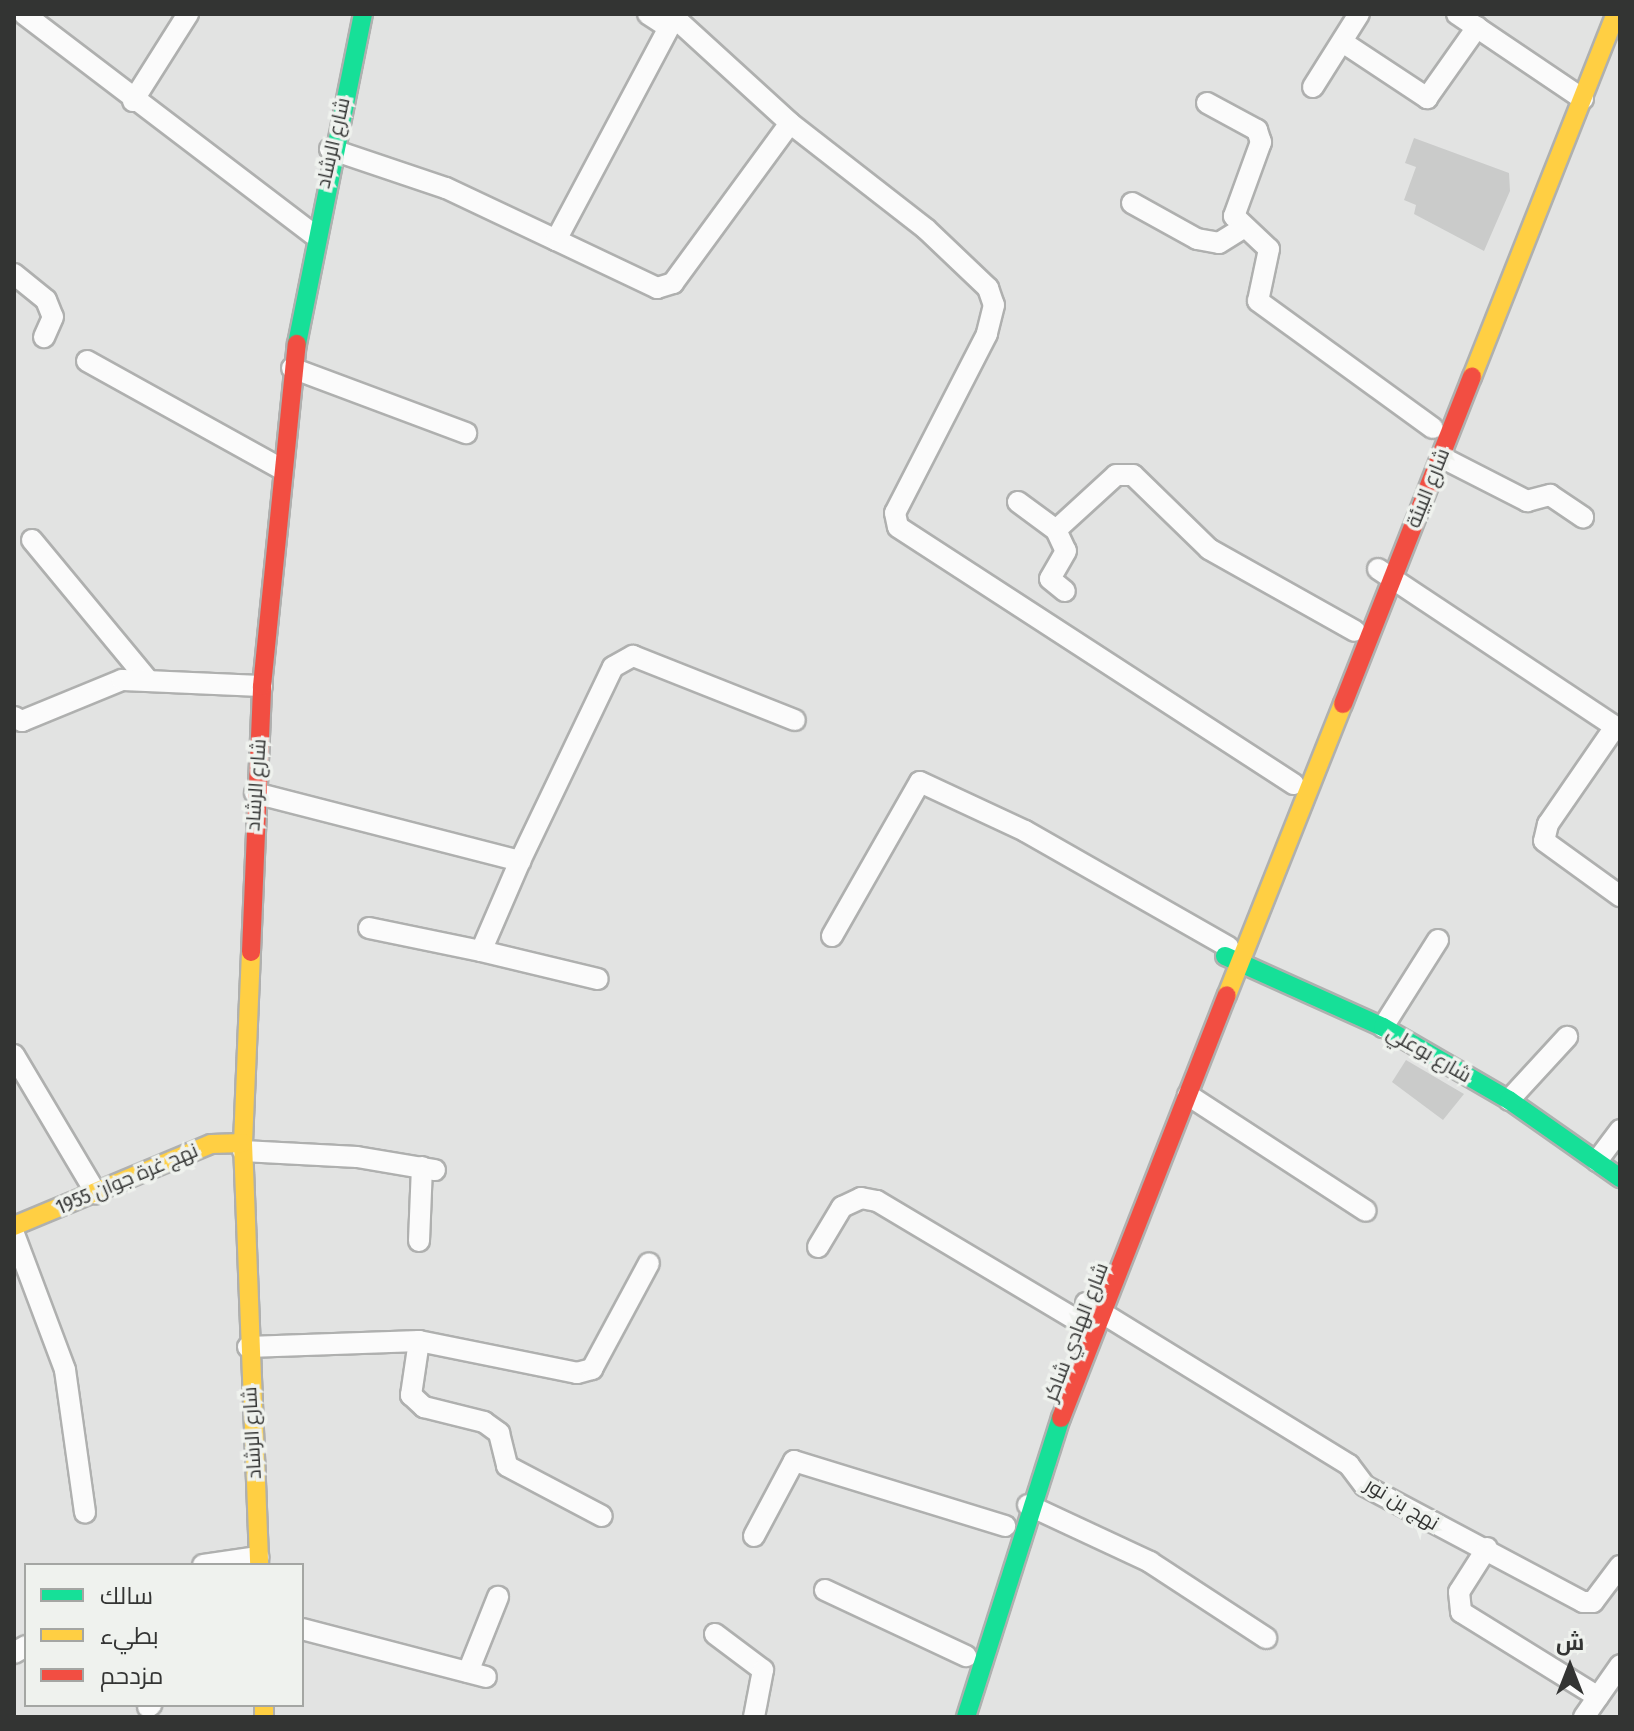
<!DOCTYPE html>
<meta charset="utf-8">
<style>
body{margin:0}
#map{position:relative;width:1634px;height:1731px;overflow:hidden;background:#e2e3e2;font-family:"Fira Sans Condensed",Cairo,sans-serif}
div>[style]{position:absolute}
.building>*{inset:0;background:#cacbca}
.roads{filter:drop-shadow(2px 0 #afb0af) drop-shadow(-2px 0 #afb0af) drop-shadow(0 2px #afb0af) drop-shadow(0 -2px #afb0af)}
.street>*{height:20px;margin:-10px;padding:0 10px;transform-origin:10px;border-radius:10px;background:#fbfbfb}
.fast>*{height:18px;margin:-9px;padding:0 9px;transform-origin:9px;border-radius:9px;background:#16e098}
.slow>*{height:18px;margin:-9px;padding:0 9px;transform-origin:9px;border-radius:9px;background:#ffcf43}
.jam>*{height:18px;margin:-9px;padding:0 9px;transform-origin:9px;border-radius:9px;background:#f24e42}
span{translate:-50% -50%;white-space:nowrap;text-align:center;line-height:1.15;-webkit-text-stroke:7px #eff2ee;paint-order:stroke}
.street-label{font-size:20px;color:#333433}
.frame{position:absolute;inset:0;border:16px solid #333433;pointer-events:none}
.legend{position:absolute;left:24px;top:1563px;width:280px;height:144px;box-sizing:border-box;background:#eff2ee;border:2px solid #a4a6a3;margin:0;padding:10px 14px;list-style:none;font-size:24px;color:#333433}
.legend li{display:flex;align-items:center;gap:16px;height:40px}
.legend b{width:40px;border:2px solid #a4a6a3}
.north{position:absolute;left:1530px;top:1627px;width:80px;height:80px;-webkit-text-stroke:6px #eff2ee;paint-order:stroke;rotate:0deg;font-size:22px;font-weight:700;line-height:32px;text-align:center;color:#333433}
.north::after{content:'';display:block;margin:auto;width:28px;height:36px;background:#333433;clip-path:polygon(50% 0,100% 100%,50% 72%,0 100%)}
</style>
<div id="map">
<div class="building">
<i style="clip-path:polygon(1414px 138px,1509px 173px,1510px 191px,1484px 251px,1414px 214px,1416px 205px,1404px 200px,1416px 167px,1405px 163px)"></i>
<i style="clip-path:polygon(1406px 1060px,1464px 1094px,1443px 1120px,1392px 1082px)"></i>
</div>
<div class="roads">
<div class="street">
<i style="left:24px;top:14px;width:363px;rotate:37.3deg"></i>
<i style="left:648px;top:14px;width:24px;rotate:33deg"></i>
<i style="left:1457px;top:14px;width:152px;rotate:34deg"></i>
<i style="left:1344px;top:43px;width:100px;rotate:33.5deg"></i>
<i style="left:1427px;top:98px;width:87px;rotate:-54.8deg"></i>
<i style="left:1313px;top:87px;width:86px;rotate:-57.8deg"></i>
<i style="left:133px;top:101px;width:103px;rotate:-57.7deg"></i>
<i style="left:1207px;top:103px;width:57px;rotate:28.4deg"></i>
<i style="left:1257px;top:130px;width:13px;rotate:72deg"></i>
<i style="left:1261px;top:142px;width:79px;rotate:110deg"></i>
<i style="left:1234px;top:216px;width:48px;rotate:43.3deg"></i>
<i style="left:1269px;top:249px;width:53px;rotate:101.9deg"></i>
<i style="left:1258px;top:301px;width:216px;rotate:36deg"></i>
<i style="left:790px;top:123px;width:172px;rotate:37.9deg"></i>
<i style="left:926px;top:229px;width:86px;rotate:43.6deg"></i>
<i style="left:988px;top:288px;width:18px;rotate:71deg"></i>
<i style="left:994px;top:305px;width:30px;rotate:104deg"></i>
<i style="left:987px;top:334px;width:201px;rotate:117.2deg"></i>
<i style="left:895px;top:513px;width:14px;rotate:78deg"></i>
<i style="left:898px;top:527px;width:472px;rotate:33deg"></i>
<i style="left:330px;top:149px;width:122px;rotate:18.6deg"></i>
<i style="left:446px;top:188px;width:122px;rotate:25.3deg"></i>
<i style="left:556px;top:240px;width:256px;rotate:-62deg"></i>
<i style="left:1132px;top:203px;width:74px;rotate:29deg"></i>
<i style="left:1197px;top:239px;width:22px;rotate:10deg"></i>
<i style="left:1219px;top:243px;width:26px;rotate:-32deg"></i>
<i style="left:556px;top:240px;width:112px;rotate:25.4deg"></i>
<i style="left:657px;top:288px;width:17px;rotate:-17deg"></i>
<i style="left:673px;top:283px;width:198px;rotate:-53.8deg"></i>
<i style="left:790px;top:123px;width:157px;rotate:-137.6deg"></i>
<i style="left:14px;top:274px;width:41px;rotate:39.1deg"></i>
<i style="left:46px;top:300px;width:18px;rotate:68deg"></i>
<i style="left:53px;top:317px;width:22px;rotate:114deg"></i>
<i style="left:87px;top:361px;width:221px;rotate:29deg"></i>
<i style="left:292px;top:368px;width:186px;rotate:20.5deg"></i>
<i style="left:1441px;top:457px;width:97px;rotate:27.1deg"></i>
<i style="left:1527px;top:501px;width:24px;rotate:-15deg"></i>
<i style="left:1550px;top:495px;width:40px;rotate:34deg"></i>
<i style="left:1018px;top:502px;width:47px;rotate:36.4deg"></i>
<i style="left:1056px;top:530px;width:81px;rotate:-42.5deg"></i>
<i style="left:1116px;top:475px;width:17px"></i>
<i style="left:1133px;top:475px;width:106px;rotate:44.2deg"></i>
<i style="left:1209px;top:549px;width:167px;rotate:29.3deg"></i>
<i style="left:1056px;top:530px;width:23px;rotate:65deg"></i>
<i style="left:1066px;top:551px;width:32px;rotate:120deg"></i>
<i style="left:1050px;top:579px;width:19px;rotate:39deg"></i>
<i style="left:32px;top:540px;width:180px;rotate:50.4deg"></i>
<i style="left:1378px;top:569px;width:291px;rotate:33.6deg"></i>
<i style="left:14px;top:717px;width:9px;rotate:27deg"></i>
<i style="left:22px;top:721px;width:108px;rotate:-22.3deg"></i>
<i style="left:122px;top:680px;width:140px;rotate:2.5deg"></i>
<i style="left:1615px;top:727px;width:118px;rotate:124.6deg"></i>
<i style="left:1548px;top:824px;width:17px;rotate:103deg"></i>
<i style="left:1544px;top:841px;width:94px;rotate:35.9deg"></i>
<i style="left:255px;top:793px;width:274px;rotate:14.4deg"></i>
<i style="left:520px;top:861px;width:215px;rotate:-64.4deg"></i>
<i style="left:613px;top:667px;width:23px;rotate:-29deg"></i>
<i style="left:633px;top:656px;width:174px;rotate:21.6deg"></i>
<i style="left:520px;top:861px;width:98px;rotate:113.4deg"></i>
<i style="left:481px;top:951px;width:120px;rotate:13.5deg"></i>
<i style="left:369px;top:928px;width:114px;rotate:11.6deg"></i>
<i style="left:832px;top:936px;width:177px;rotate:-60.3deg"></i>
<i style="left:920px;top:782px;width:116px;rotate:25deg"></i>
<i style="left:1025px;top:831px;width:234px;rotate:29.7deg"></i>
<i style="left:1383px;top:1027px;width:103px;rotate:-57.7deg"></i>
<i style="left:14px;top:1055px;width:161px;rotate:59.3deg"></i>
<i style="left:1188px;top:1095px;width:212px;rotate:33.1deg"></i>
<i style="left:1509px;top:1100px;width:86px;rotate:-47.4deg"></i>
<i style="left:243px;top:1151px;width:114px;rotate:3deg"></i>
<i style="left:357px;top:1157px;width:79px;rotate:9.5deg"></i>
<i style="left:1597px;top:1161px;width:39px;rotate:-53deg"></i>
<i style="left:14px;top:1234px;width:145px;rotate:69.4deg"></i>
<i style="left:65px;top:1370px;width:144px;rotate:82deg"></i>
<i style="left:419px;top:1241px;width:74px;rotate:-87.7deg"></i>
<i style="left:818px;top:1247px;width:47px;rotate:-59deg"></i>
<i style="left:842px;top:1207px;width:21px;rotate:-25deg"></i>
<i style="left:861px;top:1198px;width:16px;rotate:11deg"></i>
<i style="left:877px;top:1201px;width:234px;rotate:30.8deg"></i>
<i style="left:1086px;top:1303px;width:309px;rotate:31.6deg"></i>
<i style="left:1349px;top:1465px;width:26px;rotate:53deg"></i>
<i style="left:1365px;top:1486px;width:247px;rotate:28deg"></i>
<i style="left:1583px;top:1602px;width:10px"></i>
<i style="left:1593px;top:1602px;width:45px;rotate:-53.1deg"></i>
<i style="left:419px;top:1341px;width:55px;rotate:98.4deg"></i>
<i style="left:411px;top:1395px;width:18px;rotate:43deg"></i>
<i style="left:424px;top:1407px;width:62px;rotate:14deg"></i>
<i style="left:484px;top:1422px;width:19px;rotate:36deg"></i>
<i style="left:499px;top:1433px;width:34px;rotate:76deg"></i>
<i style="left:507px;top:1466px;width:107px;rotate:27.8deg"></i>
<i style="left:248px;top:1347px;width:171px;rotate:-2deg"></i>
<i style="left:419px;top:1341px;width:161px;rotate:11.4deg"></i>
<i style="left:577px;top:1373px;width:16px;rotate:-15deg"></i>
<i style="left:592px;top:1369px;width:120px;rotate:-61.7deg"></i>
<i style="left:1028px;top:1505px;width:135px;rotate:25deg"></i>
<i style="left:1150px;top:1562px;width:139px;rotate:33.2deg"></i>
<i style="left:754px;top:1536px;width:85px;rotate:-61.9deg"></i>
<i style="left:794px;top:1461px;width:221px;rotate:17.1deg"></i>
<i style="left:1487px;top:1548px;width:52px;rotate:122.5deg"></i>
<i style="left:1459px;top:1592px;width:20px;rotate:84deg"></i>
<i style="left:1461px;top:1612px;width:161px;rotate:31.8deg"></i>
<i style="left:1598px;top:1697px;width:39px;rotate:-55deg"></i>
<i style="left:203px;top:1565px;width:56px;rotate:-8.3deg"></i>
<i style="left:825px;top:1590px;width:156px;rotate:25.1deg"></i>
<i style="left:302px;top:1629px;width:190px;rotate:14.6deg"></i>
<i style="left:715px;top:1634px;width:60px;rotate:36.9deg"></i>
<i style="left:763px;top:1670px;width:48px;rotate:100.8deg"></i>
<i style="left:14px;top:1653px;width:14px;rotate:-30deg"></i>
<i style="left:468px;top:1672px;width:81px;rotate:-68.2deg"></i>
<i style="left:148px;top:1707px;width:4px;rotate:-34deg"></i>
<i style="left:1584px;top:1717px;width:24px;rotate:-55deg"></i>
</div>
<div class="fast">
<i style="left:297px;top:344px;width:337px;rotate:-78.7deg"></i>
<i style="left:1225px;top:956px;width:173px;rotate:24.2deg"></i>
<i style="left:1383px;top:1027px;width:146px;rotate:30.1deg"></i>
<i style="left:1509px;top:1100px;width:136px;rotate:35.1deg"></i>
<i style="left:966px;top:1717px;width:314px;rotate:-72.4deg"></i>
</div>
<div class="slow">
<i style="left:1472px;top:377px;width:391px;rotate:-68.4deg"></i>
<i style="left:251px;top:952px;width:191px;rotate:92.4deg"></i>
<i style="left:243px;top:1143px;width:422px;rotate:87.8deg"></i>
<i style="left:1227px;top:995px;width:313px;rotate:-68.3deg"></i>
<i style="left:14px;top:1226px;width:213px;rotate:-22.6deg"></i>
<i style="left:211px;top:1144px;width:32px;rotate:-2deg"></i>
<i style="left:264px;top:1705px;width:12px;rotate:90deg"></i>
</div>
<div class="jam">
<i style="left:1343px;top:704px;width:352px;rotate:-68.5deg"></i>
<i style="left:251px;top:952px;width:266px;rotate:-87.6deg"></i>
<i style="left:262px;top:686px;width:344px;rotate:-84.2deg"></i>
<i style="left:1061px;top:1418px;width:454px;rotate:-68.6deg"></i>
</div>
</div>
<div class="street-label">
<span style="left:333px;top:143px;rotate:-77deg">شارع الرشاد</span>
<span style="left:1428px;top:488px;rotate:-68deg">شارع البيئة</span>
<span style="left:256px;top:785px;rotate:-86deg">شارع الرشاد</span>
<span style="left:1429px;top:1054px;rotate:30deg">شارع بوعلي</span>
<span style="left:127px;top:1179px;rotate:-23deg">نهج غرة جوان 1955</span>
<span style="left:1076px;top:1332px;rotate:-69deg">شارع الهادي شاكر</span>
<span style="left:252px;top:1433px;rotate:-93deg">شارع الرشاد</span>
<span style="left:1402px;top:1504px;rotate:31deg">نهج بن نور</span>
</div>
<div class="frame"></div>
<ul class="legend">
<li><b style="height:10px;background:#16e098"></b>سالك</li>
<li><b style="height:10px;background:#ffcf43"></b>بطيء</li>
<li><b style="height:10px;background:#f24e42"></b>مزدحم</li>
</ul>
<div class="north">ش</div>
</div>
